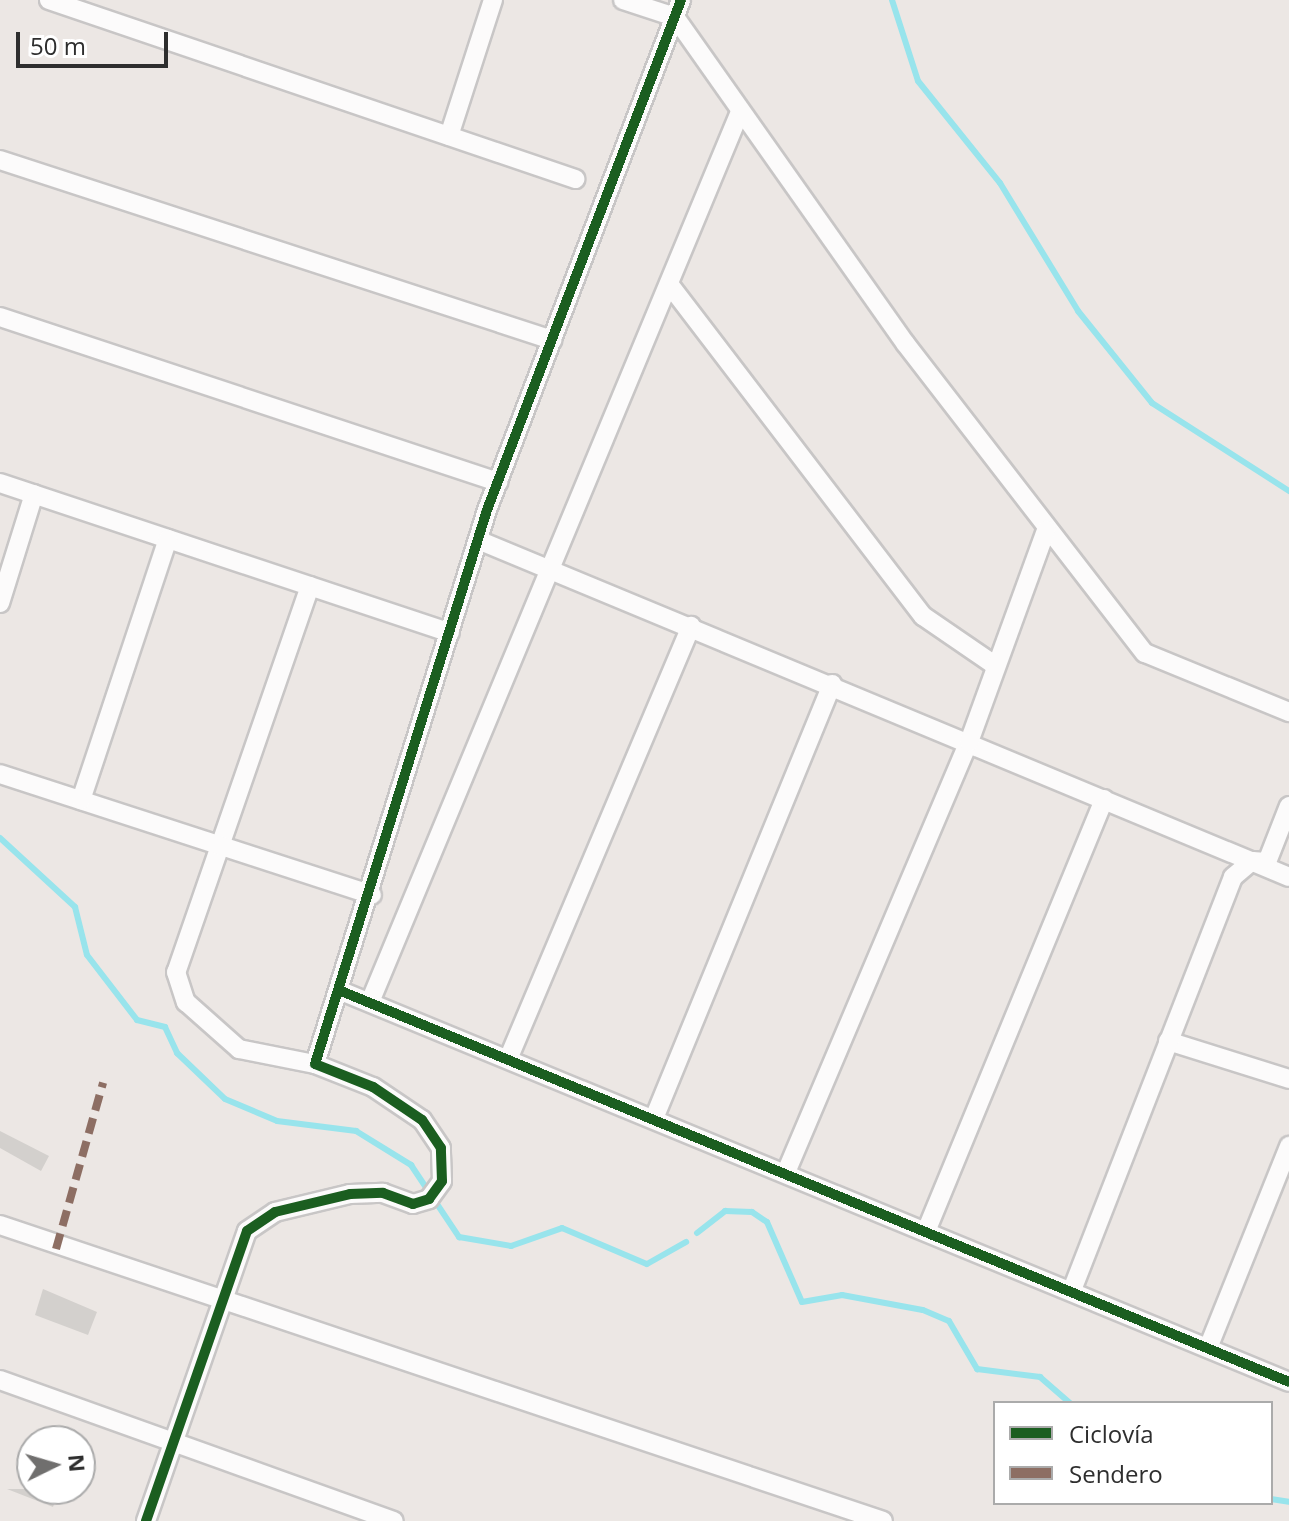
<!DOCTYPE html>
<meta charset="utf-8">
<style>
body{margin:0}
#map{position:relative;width:1289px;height:1521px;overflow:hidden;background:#ece7e4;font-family:"Open Sans",sans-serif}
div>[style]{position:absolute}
.stream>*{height:6px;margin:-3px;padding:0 3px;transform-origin:3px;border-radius:3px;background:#98e4ec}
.building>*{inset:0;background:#d3d0cd}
.roads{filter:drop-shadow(2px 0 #c8c6c6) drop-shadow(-2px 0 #c8c6c6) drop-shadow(0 2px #c8c6c6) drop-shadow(0 -2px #c8c6c6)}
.minor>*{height:18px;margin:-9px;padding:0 9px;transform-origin:9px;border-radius:9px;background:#fcfbfb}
.quiet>*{height:8px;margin-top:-4px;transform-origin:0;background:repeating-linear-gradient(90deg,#8d6e63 0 16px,transparent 0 24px)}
.cycleway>*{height:10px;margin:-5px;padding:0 5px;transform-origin:5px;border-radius:5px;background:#1b5e20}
span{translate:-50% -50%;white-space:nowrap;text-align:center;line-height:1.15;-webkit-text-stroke:7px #fff;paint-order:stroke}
.legend{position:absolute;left:993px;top:1401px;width:280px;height:104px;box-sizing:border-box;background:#fff;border:2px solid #ababab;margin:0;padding:10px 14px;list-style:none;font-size:24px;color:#2e2e2e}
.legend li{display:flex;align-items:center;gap:16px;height:40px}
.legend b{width:40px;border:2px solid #ababab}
.north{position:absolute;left:16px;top:1425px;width:80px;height:80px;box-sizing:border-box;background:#fff;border:2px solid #ababab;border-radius:50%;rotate:85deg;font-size:22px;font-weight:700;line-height:32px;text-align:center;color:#2e2e2e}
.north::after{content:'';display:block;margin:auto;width:28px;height:36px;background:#706f6e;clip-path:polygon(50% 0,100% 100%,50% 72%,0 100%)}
.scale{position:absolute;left:16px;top:32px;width:152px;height:36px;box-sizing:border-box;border:4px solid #2e2e2e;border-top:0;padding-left:10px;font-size:24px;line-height:28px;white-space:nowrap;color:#2e2e2e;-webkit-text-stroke:6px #fff;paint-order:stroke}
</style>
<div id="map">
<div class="stream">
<i style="left:892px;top:0;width:85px;rotate:72.2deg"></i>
<i style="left:918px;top:81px;width:131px;rotate:51.2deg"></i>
<i style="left:1000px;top:183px;width:150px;rotate:58.6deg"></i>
<i style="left:1078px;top:311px;width:118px;rotate:51.2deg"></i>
<i style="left:1152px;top:403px;width:163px;rotate:32.7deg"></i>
<i style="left:0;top:838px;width:102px;rotate:42.6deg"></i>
<i style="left:75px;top:907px;width:49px;rotate:76deg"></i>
<i style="left:87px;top:955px;width:82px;rotate:52.4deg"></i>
<i style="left:137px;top:1020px;width:29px;rotate:14deg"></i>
<i style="left:165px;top:1027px;width:29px;rotate:65deg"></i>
<i style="left:177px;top:1053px;width:66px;rotate:43.8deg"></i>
<i style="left:225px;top:1099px;width:56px;rotate:22.9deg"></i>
<i style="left:277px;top:1121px;width:80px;rotate:7.2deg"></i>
<i style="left:356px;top:1131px;width:65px;rotate:31.7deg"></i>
<i style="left:411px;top:1165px;width:87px;rotate:56.3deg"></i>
<i style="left:459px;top:1237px;width:53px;rotate:9.8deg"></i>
<i style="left:511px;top:1246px;width:54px;rotate:-19.4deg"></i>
<i style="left:562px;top:1228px;width:92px;rotate:23deg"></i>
<i style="left:647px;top:1264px;width:45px;rotate:-29.4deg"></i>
<i style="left:697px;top:1233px;width:36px;rotate:-38deg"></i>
<i style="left:725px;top:1211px;width:27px;rotate:2deg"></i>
<i style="left:752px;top:1212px;width:18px;rotate:34deg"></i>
<i style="left:767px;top:1222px;width:87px;rotate:66.4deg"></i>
<i style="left:802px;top:1302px;width:41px;rotate:-9.9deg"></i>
<i style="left:842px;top:1295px;width:82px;rotate:10.5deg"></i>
<i style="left:923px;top:1310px;width:28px;rotate:23deg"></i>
<i style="left:949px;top:1321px;width:56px;rotate:59.7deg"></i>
<i style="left:977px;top:1369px;width:64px;rotate:7.2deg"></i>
<i style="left:1040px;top:1377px;width:40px;rotate:41deg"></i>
<i style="left:1271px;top:1499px;width:18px;rotate:9deg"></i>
</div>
<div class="building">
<i style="clip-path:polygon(0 1131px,49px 1156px,41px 1171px,0 1148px)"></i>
<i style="clip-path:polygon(43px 1289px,97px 1312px,88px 1335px,35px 1315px)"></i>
<i style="clip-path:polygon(7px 1489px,59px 1489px,53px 1507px)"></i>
</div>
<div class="roads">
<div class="minor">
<i style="left:49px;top:0;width:556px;rotate:18.79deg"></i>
<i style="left:623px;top:0;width:55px;rotate:18.1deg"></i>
<i style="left:675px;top:17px;width:399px;rotate:54.8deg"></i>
<i style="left:905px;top:343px;width:392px;rotate:52.3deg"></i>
<i style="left:1145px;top:653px;width:156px;rotate:22.3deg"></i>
<i style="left:449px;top:136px;width:143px;rotate:-72.1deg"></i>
<i style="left:0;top:160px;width:581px;rotate:18.06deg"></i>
<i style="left:669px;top:284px;width:418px;rotate:52.6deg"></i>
<i style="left:923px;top:616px;width:88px;rotate:34.4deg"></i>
<i style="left:0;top:317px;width:525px;rotate:18.33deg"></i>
<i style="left:0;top:483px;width:474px;rotate:18.4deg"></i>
<i style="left:478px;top:540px;width:878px;rotate:22.56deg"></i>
<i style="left:310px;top:586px;width:409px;rotate:109.1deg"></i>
<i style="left:176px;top:972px;width:32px;rotate:72deg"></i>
<i style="left:186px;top:1002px;width:71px;rotate:41.6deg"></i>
<i style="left:239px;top:1049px;width:77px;rotate:11.2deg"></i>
<i style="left:0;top:603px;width:114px;rotate:-72.7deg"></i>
<i style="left:0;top:774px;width:391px;rotate:18deg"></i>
<i style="left:81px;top:800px;width:275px;rotate:-71.6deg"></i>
<i style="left:341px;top:991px;width:1025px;rotate:22.41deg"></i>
<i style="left:370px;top:1002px;width:964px;rotate:-67.43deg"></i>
<i style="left:1168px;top:1041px;width:127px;rotate:17.4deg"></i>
<i style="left:509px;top:1057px;width:468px;rotate:-67.1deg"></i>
<i style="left:655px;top:1116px;width:467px;rotate:-67.7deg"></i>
<i style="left:787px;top:1170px;width:465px;rotate:-67deg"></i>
<i style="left:969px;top:742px;width:226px;rotate:-70deg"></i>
<i style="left:0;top:1225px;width:931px;rotate:18.53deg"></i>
<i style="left:927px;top:1229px;width:465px;rotate:-67.6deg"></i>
<i style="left:1072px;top:1290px;width:443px;rotate:-68.7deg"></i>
<i style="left:1233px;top:877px;width:25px;rotate:-40deg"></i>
<i style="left:1252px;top:861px;width:15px;rotate:4deg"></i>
<i style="left:1267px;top:862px;width:60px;rotate:-68.6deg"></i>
<i style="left:1208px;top:1348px;width:218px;rotate:-68.1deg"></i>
<i style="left:0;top:1380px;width:418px;rotate:19.7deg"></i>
<i style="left:146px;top:1521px;width:307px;rotate:-70.8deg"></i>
<i style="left:247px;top:1231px;width:34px;rotate:-34deg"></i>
<i style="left:275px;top:1212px;width:77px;rotate:-13.5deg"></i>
<i style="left:350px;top:1194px;width:33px;rotate:-2deg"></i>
<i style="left:383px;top:1193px;width:32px;rotate:20deg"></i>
<i style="left:413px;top:1204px;width:17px;rotate:-17deg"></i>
<i style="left:429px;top:1199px;width:22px;rotate:-54deg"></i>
<i style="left:442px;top:1181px;width:33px;rotate:-92deg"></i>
<i style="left:441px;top:1148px;width:34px;rotate:-124deg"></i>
<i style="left:422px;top:1120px;width:59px;rotate:-146deg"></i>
<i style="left:373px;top:1087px;width:62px;rotate:-158.4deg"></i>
<i style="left:315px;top:1064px;width:580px;rotate:-72.75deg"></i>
<i style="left:487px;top:510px;width:546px;rotate:-69.17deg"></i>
</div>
</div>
<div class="quiet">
<i style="left:56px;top:1249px;width:173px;rotate:-74.2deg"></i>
</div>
<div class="cycleway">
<i style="left:341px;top:991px;width:1025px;rotate:22.41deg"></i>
<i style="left:146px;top:1521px;width:307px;rotate:-70.8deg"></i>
<i style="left:247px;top:1231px;width:34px;rotate:-34deg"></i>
<i style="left:275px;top:1212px;width:77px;rotate:-13.5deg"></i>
<i style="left:350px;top:1194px;width:33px;rotate:-2deg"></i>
<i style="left:383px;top:1193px;width:32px;rotate:20deg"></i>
<i style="left:413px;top:1204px;width:17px;rotate:-17deg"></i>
<i style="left:429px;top:1199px;width:22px;rotate:-54deg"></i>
<i style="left:442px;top:1181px;width:33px;rotate:-92deg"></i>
<i style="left:441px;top:1148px;width:34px;rotate:-124deg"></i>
<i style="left:422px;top:1120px;width:59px;rotate:-146deg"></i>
<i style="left:373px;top:1087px;width:62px;rotate:-158.4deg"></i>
<i style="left:315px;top:1064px;width:580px;rotate:-72.75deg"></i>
<i style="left:487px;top:510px;width:546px;rotate:-69.17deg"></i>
</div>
<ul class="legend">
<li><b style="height:10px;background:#1b5e20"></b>Ciclovía</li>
<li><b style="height:10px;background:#8d6e63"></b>Sendero</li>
</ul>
<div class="north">N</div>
<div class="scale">50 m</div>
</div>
